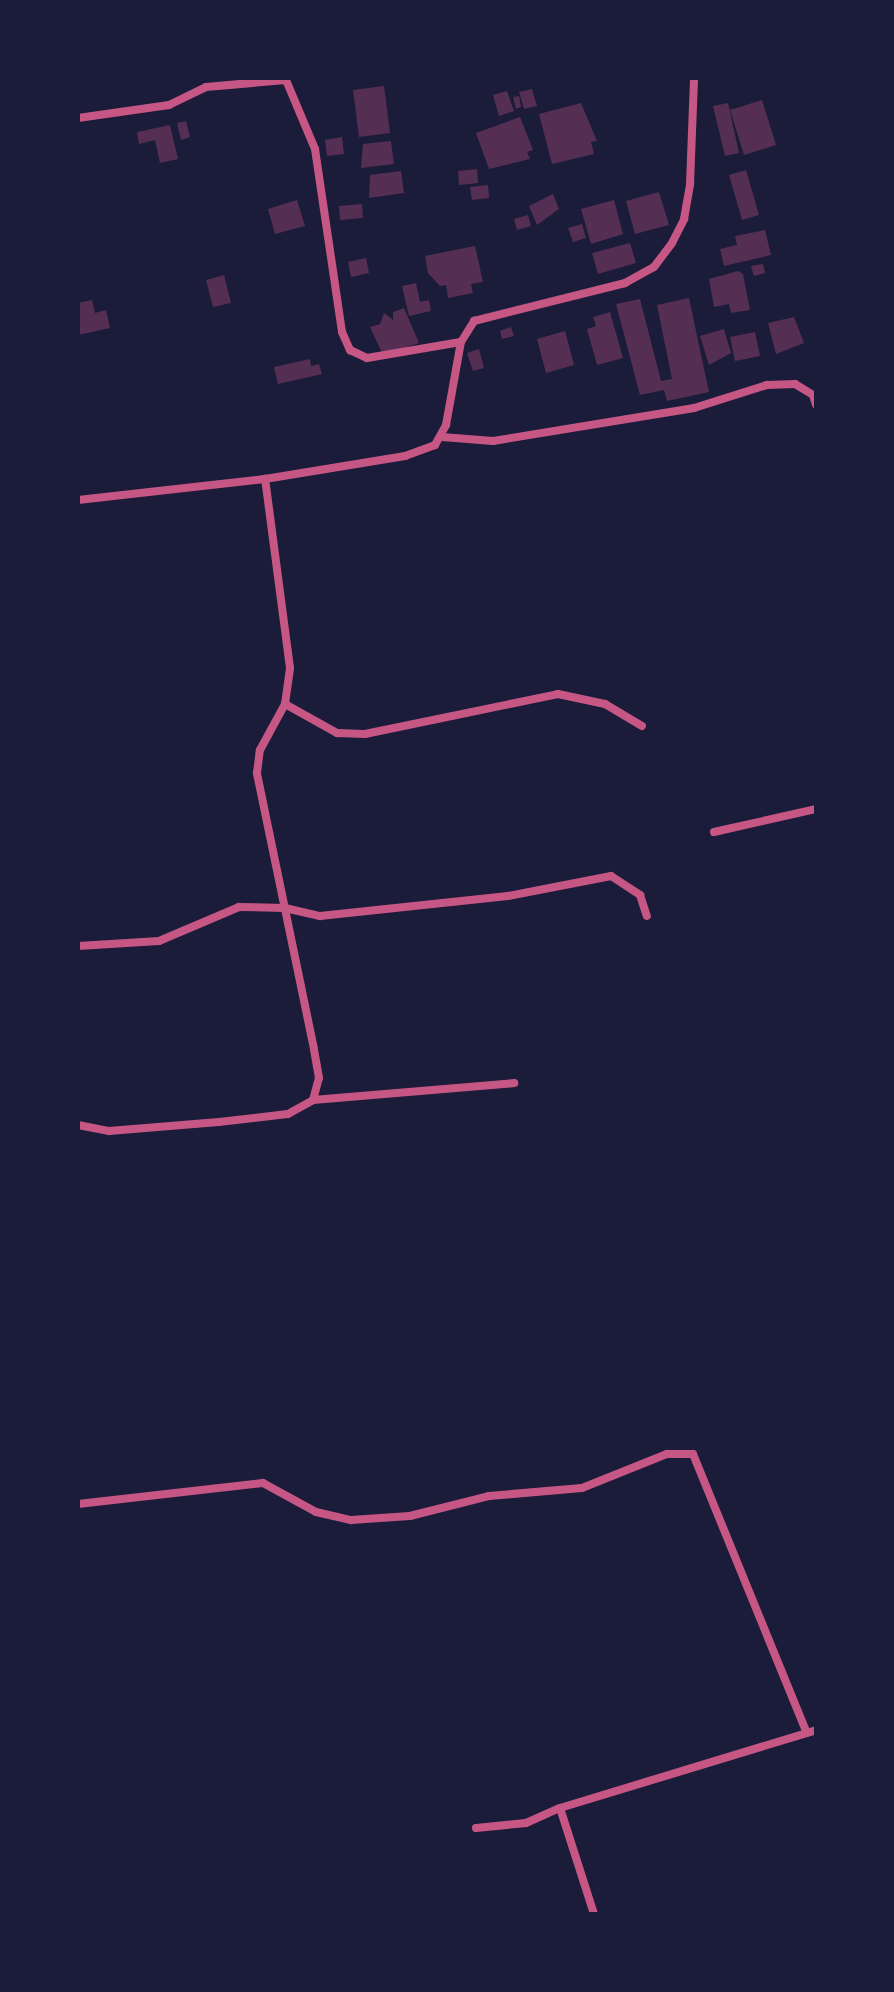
<!DOCTYPE html>
<style>
body{margin:0}
#map{position:relative;width:894px;height:1992px;overflow:hidden;background:#1b1b3a;font-family:Overpass,sans-serif}
div>[style]{position:absolute}
.building>*{inset:0;background:#542f53}
.minor>*{height:8px;margin:-4px;padding:0 4px;transform-origin:4px;border-radius:4px;background:#c65784}
span{translate:-50% -50%;white-space:nowrap;text-align:center;line-height:1.15;-webkit-text-stroke:8px #1b1b3a;paint-order:stroke}
.frame{position:absolute;inset:0;border:80px solid #1b1b3a;pointer-events:none}
</style>
<div id="map">
<div class="building">
<i style="clip-path:polygon(384px 86px,390px 133px,359px 137px,353px 90px)"></i>
<i style="clip-path:polygon(532px 89px,537px 106px,524px 109px,519px 92px)"></i>
<i style="clip-path:polygon(507px 91px,514px 111px,499px 116px,493px 95px)"></i>
<i style="clip-path:polygon(519px 96px,521px 107px,516px 109px,513px 97px)"></i>
<i style="clip-path:polygon(762px 100px,776px 145px,744px 155px,730px 110px)"></i>
<i style="clip-path:polygon(581px 103px,597px 141px,591px 142px,594px 154px,552px 164px,539px 114px)"></i>
<i style="clip-path:polygon(728px 103px,739px 153px,725px 156px,713px 106px)"></i>
<i style="clip-path:polygon(520px 117px,533px 150px,527px 152px,530px 159px,489px 169px,476px 133px)"></i>
<i style="clip-path:polygon(186px 121px,190px 137px,181px 140px,177px 123px)"></i>
<i style="clip-path:polygon(170px 125px,178px 159px,160px 163px,155px 140px,139px 144px,137px 132px)"></i>
<i style="clip-path:polygon(342px 137px,344px 154px,327px 156px,325px 140px)"></i>
<i style="clip-path:polygon(391px 141px,394px 164px,361px 168px,363px 144px)"></i>
<i style="clip-path:polygon(477px 169px,478px 183px,459px 185px,458px 171px)"></i>
<i style="clip-path:polygon(746px 170px,759px 215px,742px 220px,729px 175px)"></i>
<i style="clip-path:polygon(401px 171px,404px 193px,369px 198px,370px 175px)"></i>
<i style="clip-path:polygon(488px 185px,489px 198px,472px 200px,470px 187px)"></i>
<i style="clip-path:polygon(659px 192px,669px 225px,635px 234px,626px 201px)"></i>
<i style="clip-path:polygon(553px 194px,559px 209px,537px 225px,529px 206px)"></i>
<i style="clip-path:polygon(297px 200px,305px 226px,275px 234px,268px 209px)"></i>
<i style="clip-path:polygon(614px 200px,623px 234px,591px 244px,581px 209px)"></i>
<i style="clip-path:polygon(362px 204px,363px 218px,340px 220px,339px 206px)"></i>
<i style="clip-path:polygon(528px 215px,531px 226px,517px 230px,514px 219px)"></i>
<i style="clip-path:polygon(582px 224px,586px 238px,573px 242px,568px 228px)"></i>
<i style="clip-path:polygon(765px 230px,771px 255px,724px 266px,720px 249px,737px 245px,735px 236px)"></i>
<i style="clip-path:polygon(630px 243px,636px 263px,598px 274px,592px 253px)"></i>
<i style="clip-path:polygon(475px 246px,483px 282px,471px 284px,473px 293px,448px 298px,446px 285px,440px 286px,428px 273px,425px 256px)"></i>
<i style="clip-path:polygon(366px 258px,369px 273px,351px 277px,348px 262px)"></i>
<i style="clip-path:polygon(763px 264px,765px 273px,754px 276px,751px 266px)"></i>
<i style="clip-path:polygon(738px 271px,743px 274px,750px 310px,731px 313px,729px 304px,714px 307px,709px 279px)"></i>
<i style="clip-path:polygon(224px 275px,231px 303px,213px 307px,206px 280px)"></i>
<i style="clip-path:polygon(416px 283px,420px 302px,429px 300px,431px 311px,409px 316px,402px 286px)"></i>
<i style="clip-path:polygon(689px 298px,709px 392px,667px 401px,664px 390px,640px 395px,616px 304px,640px 299px,661px 381px,672px 379px,657px 305px)"></i>
<i style="clip-path:polygon(92px 300px,95px 313px,106px 310px,110px 328px,78px 335px,78px 303px)"></i>
<i style="clip-path:polygon(404px 308px,419px 343px,383px 355px,370px 327px,380px 324px,384px 313px,393px 320px,393px 312px)"></i>
<i style="clip-path:polygon(610px 312px,623px 358px,597px 365px,587px 329px,596px 326px,593px 317px)"></i>
<i style="clip-path:polygon(794px 317px,804px 343px,776px 354px,768px 323px)"></i>
<i style="clip-path:polygon(511px 327px,514px 336px,502px 339px,500px 331px)"></i>
<i style="clip-path:polygon(724px 329px,731px 353px,709px 365px,700px 336px)"></i>
<i style="clip-path:polygon(565px 331px,574px 365px,546px 373px,537px 339px)"></i>
<i style="clip-path:polygon(755px 332px,760px 356px,735px 361px,730px 337px)"></i>
<i style="clip-path:polygon(479px 349px,484px 368px,473px 371px,467px 353px)"></i>
<i style="clip-path:polygon(310px 359px,311px 366px,319px 364px,322px 374px,278px 384px,274px 367px)"></i>
</div>
<div class="minor">
<i style="left:78px;top:118px;width:92px;rotate:-8.1deg"></i>
<i style="left:169px;top:105px;width:41px;rotate:-25.9deg"></i>
<i style="left:206px;top:87px;width:80px;rotate:-5deg"></i>
<i style="left:286px;top:80px;width:75px;rotate:67.2deg"></i>
<i style="left:315px;top:149px;width:185px;rotate:81.6deg"></i>
<i style="left:342px;top:332px;width:20px;rotate:66deg"></i>
<i style="left:350px;top:350px;width:19px;rotate:25deg"></i>
<i style="left:367px;top:358px;width:95px;rotate:-9.7deg"></i>
<i style="left:442px;top:437px;width:51px;rotate:4.5deg"></i>
<i style="left:493px;top:441px;width:204px;rotate:-9.3deg"></i>
<i style="left:694px;top:408px;width:77px;rotate:-17.5deg"></i>
<i style="left:767px;top:385px;width:28px;rotate:-2deg"></i>
<i style="left:795px;top:384px;width:21px;rotate:31deg"></i>
<i style="left:813px;top:395px;width:10px;rotate:73deg"></i>
<i style="left:78px;top:500px;width:188px;rotate:-6.4deg"></i>
<i style="left:265px;top:479px;width:142px;rotate:-9.3deg"></i>
<i style="left:405px;top:456px;width:32px;rotate:-20deg"></i>
<i style="left:435px;top:445px;width:23px;rotate:-61deg"></i>
<i style="left:446px;top:425px;width:84px;rotate:-79.8deg"></i>
<i style="left:461px;top:342px;width:25px;rotate:-58deg"></i>
<i style="left:474px;top:321px;width:156px;rotate:-14.1deg"></i>
<i style="left:625px;top:283px;width:33px;rotate:-29deg"></i>
<i style="left:654px;top:267px;width:30px;rotate:-53deg"></i>
<i style="left:672px;top:243px;width:27px;rotate:-63deg"></i>
<i style="left:684px;top:219px;width:36px;rotate:-80deg"></i>
<i style="left:690px;top:184px;width:106px;rotate:-87.8deg"></i>
<i style="left:285px;top:704px;width:60px;rotate:29.1deg"></i>
<i style="left:337px;top:733px;width:28px;rotate:2deg"></i>
<i style="left:365px;top:734px;width:197px;rotate:-11.7deg"></i>
<i style="left:558px;top:694px;width:48px;rotate:12deg"></i>
<i style="left:605px;top:704px;width:43px;rotate:30.7deg"></i>
<i style="left:714px;top:832px;width:105px;rotate:-12.7deg"></i>
<i style="left:78px;top:946px;width:81px;rotate:-3.5deg"></i>
<i style="left:159px;top:941px;width:87px;rotate:-23deg"></i>
<i style="left:239px;top:907px;width:46px;rotate:1.2deg"></i>
<i style="left:285px;top:908px;width:36px;rotate:13deg"></i>
<i style="left:320px;top:916px;width:189px;rotate:-6.1deg"></i>
<i style="left:508px;top:896px;width:105px;rotate:-11deg"></i>
<i style="left:611px;top:876px;width:35px;rotate:33deg"></i>
<i style="left:640px;top:895px;width:22px;rotate:72deg"></i>
<i style="left:313px;top:1100px;width:202px;rotate:-4.8deg"></i>
<i style="left:78px;top:1125px;width:32px;rotate:11deg"></i>
<i style="left:109px;top:1131px;width:110px;rotate:-4.7deg"></i>
<i style="left:219px;top:1122px;width:69px;rotate:-6.6deg"></i>
<i style="left:288px;top:1114px;width:29px;rotate:-29deg"></i>
<i style="left:313px;top:1100px;width:23px;rotate:-75deg"></i>
<i style="left:319px;top:1078px;width:29px;rotate:-100deg"></i>
<i style="left:314px;top:1049px;width:282px;rotate:-101.7deg"></i>
<i style="left:257px;top:773px;width:23px;rotate:-83deg"></i>
<i style="left:260px;top:750px;width:52px;rotate:-61.5deg"></i>
<i style="left:285px;top:704px;width:36px;rotate:-82deg"></i>
<i style="left:290px;top:668px;width:191px;rotate:-97.5deg"></i>
<i style="left:78px;top:1504px;width:186px;rotate:-6.5deg"></i>
<i style="left:263px;top:1483px;width:60px;rotate:28.7deg"></i>
<i style="left:316px;top:1512px;width:36px;rotate:13deg"></i>
<i style="left:351px;top:1520px;width:59px;rotate:-3.9deg"></i>
<i style="left:410px;top:1516px;width:81px;rotate:-14.2deg"></i>
<i style="left:489px;top:1496px;width:93px;rotate:-4.9deg"></i>
<i style="left:582px;top:1488px;width:92px;rotate:-21.8deg"></i>
<i style="left:667px;top:1454px;width:26px"></i>
<i style="left:693px;top:1454px;width:301px;rotate:67.8deg"></i>
<i style="left:560px;top:1808px;width:111px;rotate:72.2deg"></i>
<i style="left:476px;top:1828px;width:50px;rotate:-5.7deg"></i>
<i style="left:526px;top:1823px;width:37px;rotate:-24deg"></i>
<i style="left:560px;top:1808px;width:268px;rotate:-16.9deg"></i>
</div>
<div class="frame"></div>
</div>
